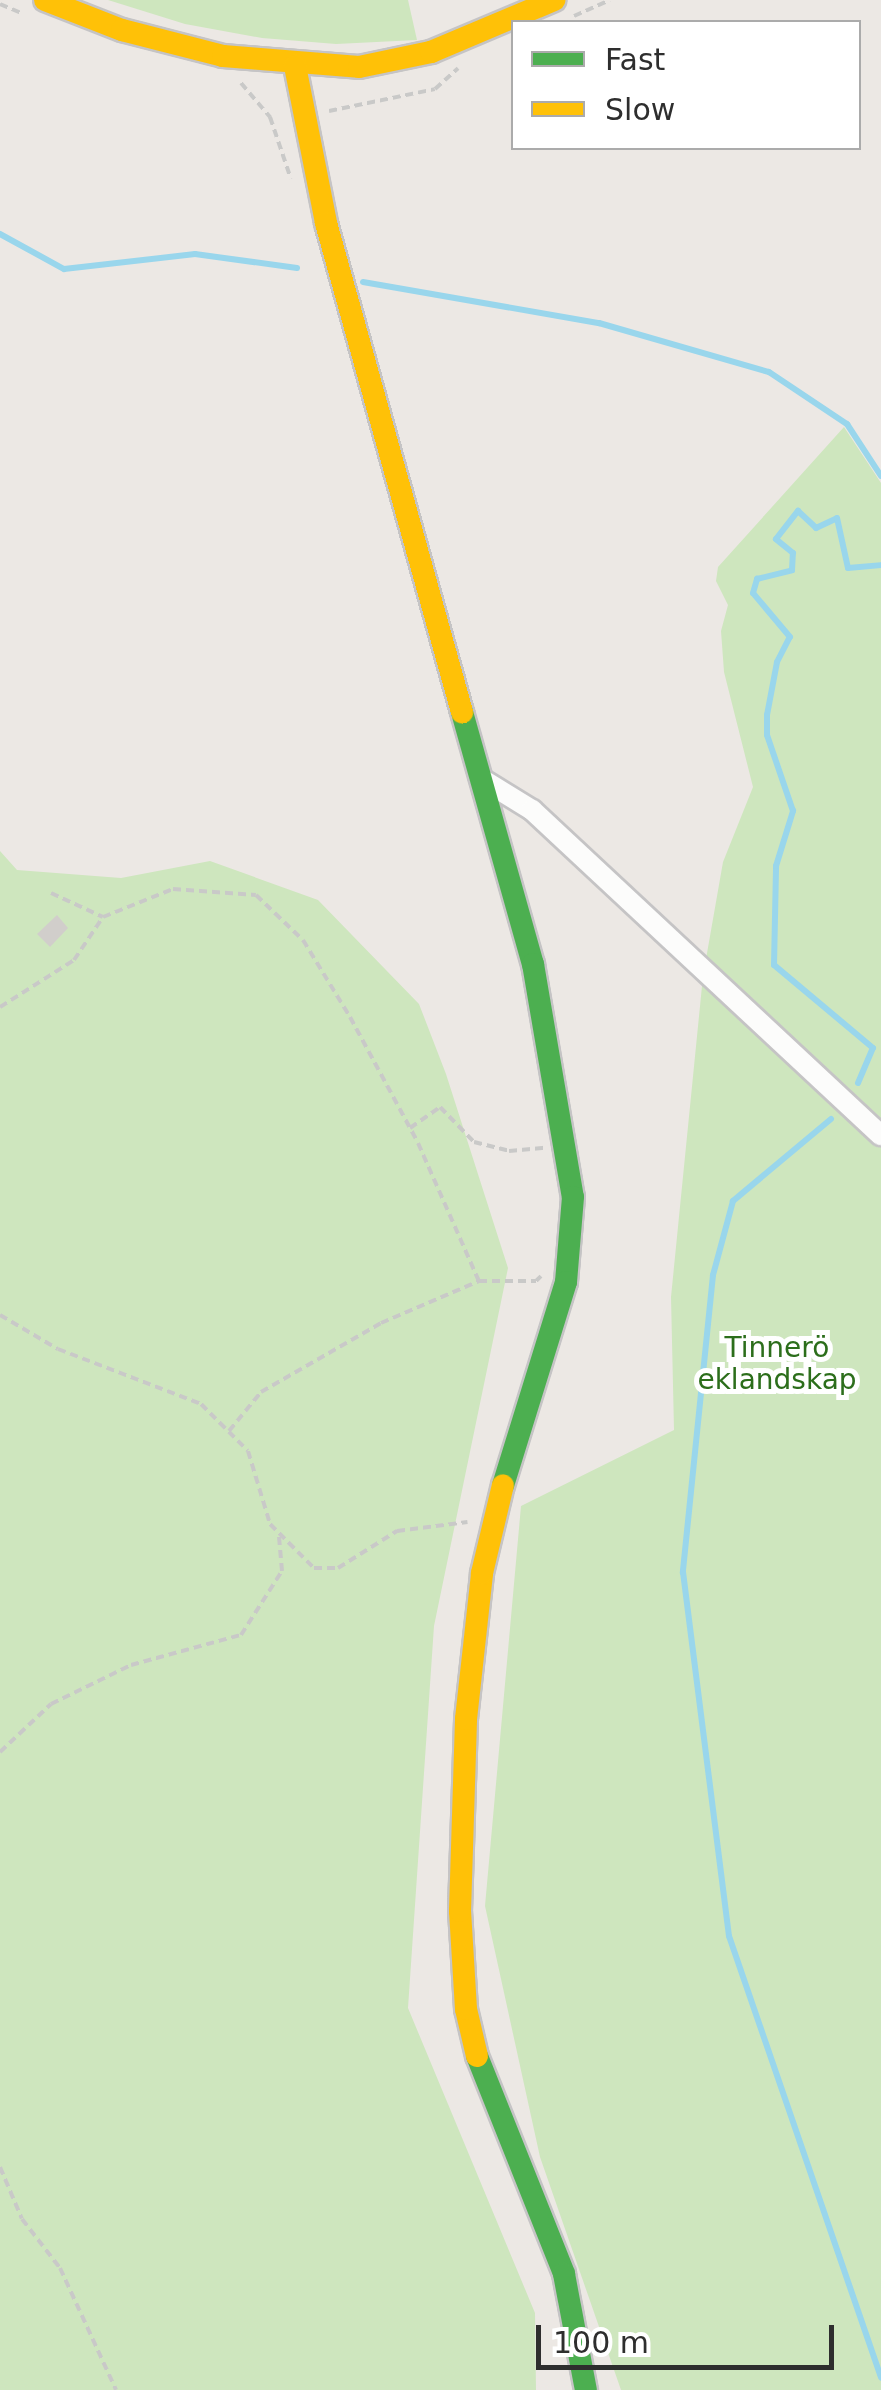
<!DOCTYPE html>
<meta charset="utf-8">
<style>
body{margin:0}
#map{position:relative;width:881px;height:2390px;overflow:hidden;background:#ece8e4;font-family:"DejaVu Sans",sans-serif}
div>[style]{position:absolute}
.green>*{inset:0;background:#cee6be}
.stream>*{height:6px;margin:-3px;padding:0 3px;transform-origin:3px;border-radius:3px;background:#99d6ec}
.building>*{inset:0;background:#d1cecb}
.path>*{height:4px;margin-top:-2px;transform-origin:0;background:repeating-linear-gradient(90deg,#c9c9c8 0 8px,transparent 0 13px)}
.roads{filter:drop-shadow(2px 0 #c5c4c5) drop-shadow(-2px 0 #c5c4c5) drop-shadow(0 2px #c5c4c5) drop-shadow(0 -2px #c5c4c5)}
.street>*{height:20px;margin:-10px;padding:0 10px;transform-origin:10px;border-radius:10px;background:#fcfcfb}
.fast>*{height:22px;margin:-11px;padding:0 11px;transform-origin:11px;border-radius:11px;background:#4caf50}
.slow>*{height:22px;margin:-11px;padding:0 11px;transform-origin:11px;border-radius:11px;background:#ffc107}
span{translate:-50% -50%;white-space:nowrap;text-align:center;line-height:1.15;-webkit-text-stroke:10px #fff;paint-order:stroke}
.park-label{font-size:28px;color:#2c6e1b}
.legend{position:absolute;left:511px;top:20px;width:350px;height:130px;box-sizing:border-box;background:#fff;border:2px solid #ababab;margin:0;padding:12px 18px;list-style:none;font-size:30px;color:#2e2e2e}
.legend li{display:flex;align-items:center;gap:20px;height:50px}
.legend b{width:50px;border:2px solid #ababab}
.scale{position:absolute;left:536px;top:2325px;width:298px;height:45px;box-sizing:border-box;border:5px solid #2e2e2e;border-top:0;padding-left:12px;font-size:30px;line-height:35px;white-space:nowrap;color:#2e2e2e;-webkit-text-stroke:8px #fff;paint-order:stroke}
</style>
<div id="map">
<div class="green">
<i style="clip-path:polygon(108px 0,408px 0,417px 40px,336px 44px,262px 38px,185px 24px)"></i>
<i style="clip-path:polygon(844px 427px,881px 483px,881px 2390px,621px 2390px,540px 2157px,485px 1906px,521px 1506px,674px 1430px,671px 1297px,703px 976px,723px 862px,753px 787px,724px 672px,721px 631px,728px 605px,716px 581px,718px 567px)"></i>
<i style="clip-path:polygon(0 851px,17px 870px,121px 878px,210px 861px,318px 900px,419px 1004px,446px 1074px,508px 1268px,434px 1626px,408px 2008px,535px 2313px,536px 2390px,0 2390px)"></i>
</div>
<div class="stream">
<i style="left:0;top:234px;width:73px;rotate:28.7deg"></i>
<i style="left:64px;top:269px;width:132px;rotate:-6.5deg"></i>
<i style="left:195px;top:254px;width:103px;rotate:7.8deg"></i>
<i style="left:363px;top:282px;width:240px;rotate:9.9deg"></i>
<i style="left:599px;top:323px;width:177px;rotate:16.1deg"></i>
<i style="left:769px;top:372px;width:94px;rotate:33.7deg"></i>
<i style="left:847px;top:424px;width:62px;rotate:56.8deg"></i>
<i style="left:858px;top:1083px;width:38px;rotate:-67deg"></i>
<i style="left:873px;top:1048px;width:129px;rotate:-140deg"></i>
<i style="left:774px;top:965px;width:99px;rotate:-88.8deg"></i>
<i style="left:776px;top:866px;width:58px;rotate:-72.8deg"></i>
<i style="left:793px;top:811px;width:80px;rotate:-108.9deg"></i>
<i style="left:767px;top:735px;width:20px;rotate:-90deg"></i>
<i style="left:767px;top:715px;width:54px;rotate:-79.3deg"></i>
<i style="left:777px;top:662px;width:28px;rotate:-63deg"></i>
<i style="left:790px;top:637px;width:57px;rotate:-130.1deg"></i>
<i style="left:753px;top:593px;width:15px;rotate:-74deg"></i>
<i style="left:757px;top:579px;width:36px;rotate:-14deg"></i>
<i style="left:792px;top:570px;width:17px;rotate:-87deg"></i>
<i style="left:793px;top:553px;width:22px;rotate:-141deg"></i>
<i style="left:776px;top:539px;width:36px;rotate:-52deg"></i>
<i style="left:798px;top:511px;width:25px;rotate:43deg"></i>
<i style="left:816px;top:528px;width:23px;rotate:-25deg"></i>
<i style="left:837px;top:518px;width:51px;rotate:77.6deg"></i>
<i style="left:848px;top:568px;width:33px;rotate:-5deg"></i>
<i style="left:831px;top:1119px;width:128px;rotate:140.1deg"></i>
<i style="left:733px;top:1201px;width:77px;rotate:105.1deg"></i>
<i style="left:713px;top:1275px;width:299px;rotate:95.8deg"></i>
<i style="left:683px;top:1572px;width:367px;rotate:82.8deg"></i>
<i style="left:729px;top:1936px;width:467px;rotate:71deg"></i>
</div>
<div class="building">
<i style="clip-path:polygon(57px 915px,68px 928px,50px 947px,37px 934px)"></i>
</div>
<div class="path">
<i style="left:0;top:4px;width:25px;rotate:23deg"></i>
<i style="left:574px;top:16px;width:39px;rotate:-24deg"></i>
<i style="left:241px;top:83px;width:45px;rotate:49.5deg"></i>
<i style="left:270px;top:117px;width:65px;rotate:71.3deg"></i>
<i style="left:329px;top:111px;width:108px;rotate:-11.7deg"></i>
<i style="left:435px;top:89px;width:31px;rotate:-42deg"></i>
<i style="left:51px;top:893px;width:57px;rotate:24.8deg"></i>
<i style="left:103px;top:917px;width:75px;rotate:-21.8deg"></i>
<i style="left:173px;top:889px;width:83px;rotate:4.1deg"></i>
<i style="left:256px;top:895px;width:65px;rotate:43.8deg"></i>
<i style="left:303px;top:940px;width:90px;rotate:58.6deg"></i>
<i style="left:350px;top:1017px;width:143px;rotate:61.6deg"></i>
<i style="left:418px;top:1143px;width:151px;rotate:66.2deg"></i>
<i style="left:0;top:1007px;width:88px;rotate:-32.4deg"></i>
<i style="left:74px;top:960px;width:52px;rotate:-56deg"></i>
<i style="left:410px;top:1128px;width:37px;rotate:-35deg"></i>
<i style="left:440px;top:1107px;width:49px;rotate:45.8deg"></i>
<i style="left:474px;top:1142px;width:36px;rotate:14deg"></i>
<i style="left:509px;top:1151px;width:36px;rotate:-5deg"></i>
<i style="left:0;top:1315px;width:67px;rotate:30.4deg"></i>
<i style="left:58px;top:1349px;width:153px;rotate:21deg"></i>
<i style="left:201px;top:1404px;width:66px;rotate:45deg"></i>
<i style="left:248px;top:1451px;width:76px;rotate:73.2deg"></i>
<i style="left:270px;top:1524px;width:62px;rotate:45deg"></i>
<i style="left:314px;top:1568px;width:24px"></i>
<i style="left:338px;top:1568px;width:70px;rotate:-32.1deg"></i>
<i style="left:397px;top:1531px;width:71px;rotate:-7.3deg"></i>
<i style="left:229px;top:1431px;width:50px;rotate:-50.6deg"></i>
<i style="left:261px;top:1392px;width:138px;rotate:-29.9deg"></i>
<i style="left:381px;top:1323px;width:107px;rotate:-23.2deg"></i>
<i style="left:479px;top:1281px;width:57px"></i>
<i style="left:536px;top:1281px;width:7px;rotate:-45deg"></i>
<i style="left:0;top:1752px;width:70px;rotate:-43.3deg"></i>
<i style="left:51px;top:1704px;width:89px;rotate:-26deg"></i>
<i style="left:131px;top:1665px;width:114px;rotate:-15.3deg"></i>
<i style="left:241px;top:1635px;width:76px;rotate:-57.4deg"></i>
<i style="left:282px;top:1571px;width:36px;rotate:-95deg"></i>
<i style="left:0;top:2167px;width:56px;rotate:67.1deg"></i>
<i style="left:22px;top:2219px;width:62px;rotate:52.2deg"></i>
<i style="left:60px;top:2268px;width:134px;rotate:65.3deg"></i>
</div>
<div class="roads">
<div class="street">
<i style="left:480px;top:778px;width:61px;rotate:31.6deg"></i>
<i style="left:532px;top:810px;width:477px;rotate:43deg"></i>
</div>
<div class="fast">
<i style="left:462px;top:712px;width:262px;rotate:74.3deg"></i>
<i style="left:533px;top:964px;width:236px;rotate:80.3deg"></i>
<i style="left:573px;top:1197px;width:85px;rotate:94.7deg"></i>
<i style="left:566px;top:1282px;width:213px;rotate:107.2deg"></i>
<i style="left:477px;top:2056px;width:235px;rotate:68.2deg"></i>
<i style="left:564px;top:2274px;width:118px;rotate:79.3deg"></i>
</div>
<div class="slow">
<i style="left:45px;top:0;width:83px;rotate:21.3deg"></i>
<i style="left:122px;top:30px;width:104px;rotate:14.4deg"></i>
<i style="left:223px;top:56px;width:136px;rotate:4.6deg"></i>
<i style="left:359px;top:67px;width:74px;rotate:-11.8deg"></i>
<i style="left:431px;top:52px;width:134px;rotate:-22.9deg"></i>
<i style="left:295px;top:66px;width:160px;rotate:78.8deg"></i>
<i style="left:326px;top:223px;width:508px;rotate:74.46deg"></i>
<i style="left:477px;top:2056px;width:48px;rotate:-103.2deg"></i>
<i style="left:466px;top:2009px;width:98px;rotate:-93.5deg"></i>
<i style="left:460px;top:1911px;width:192px;rotate:-88.2deg"></i>
<i style="left:466px;top:1719px;width:147px;rotate:-83.7deg"></i>
<i style="left:482px;top:1573px;width:90px;rotate:-76.6deg"></i>
</div>
</div>
<div class="park-label">
<span style="left:777px;top:1364px">Tinnerö<br>eklandskap</span>
</div>
<ul class="legend">
<li><b style="height:12px;background:#4caf50"></b>Fast</li>
<li><b style="height:12px;background:#ffc107"></b>Slow</li>
</ul>
<div class="scale">100 m</div>
</div>
